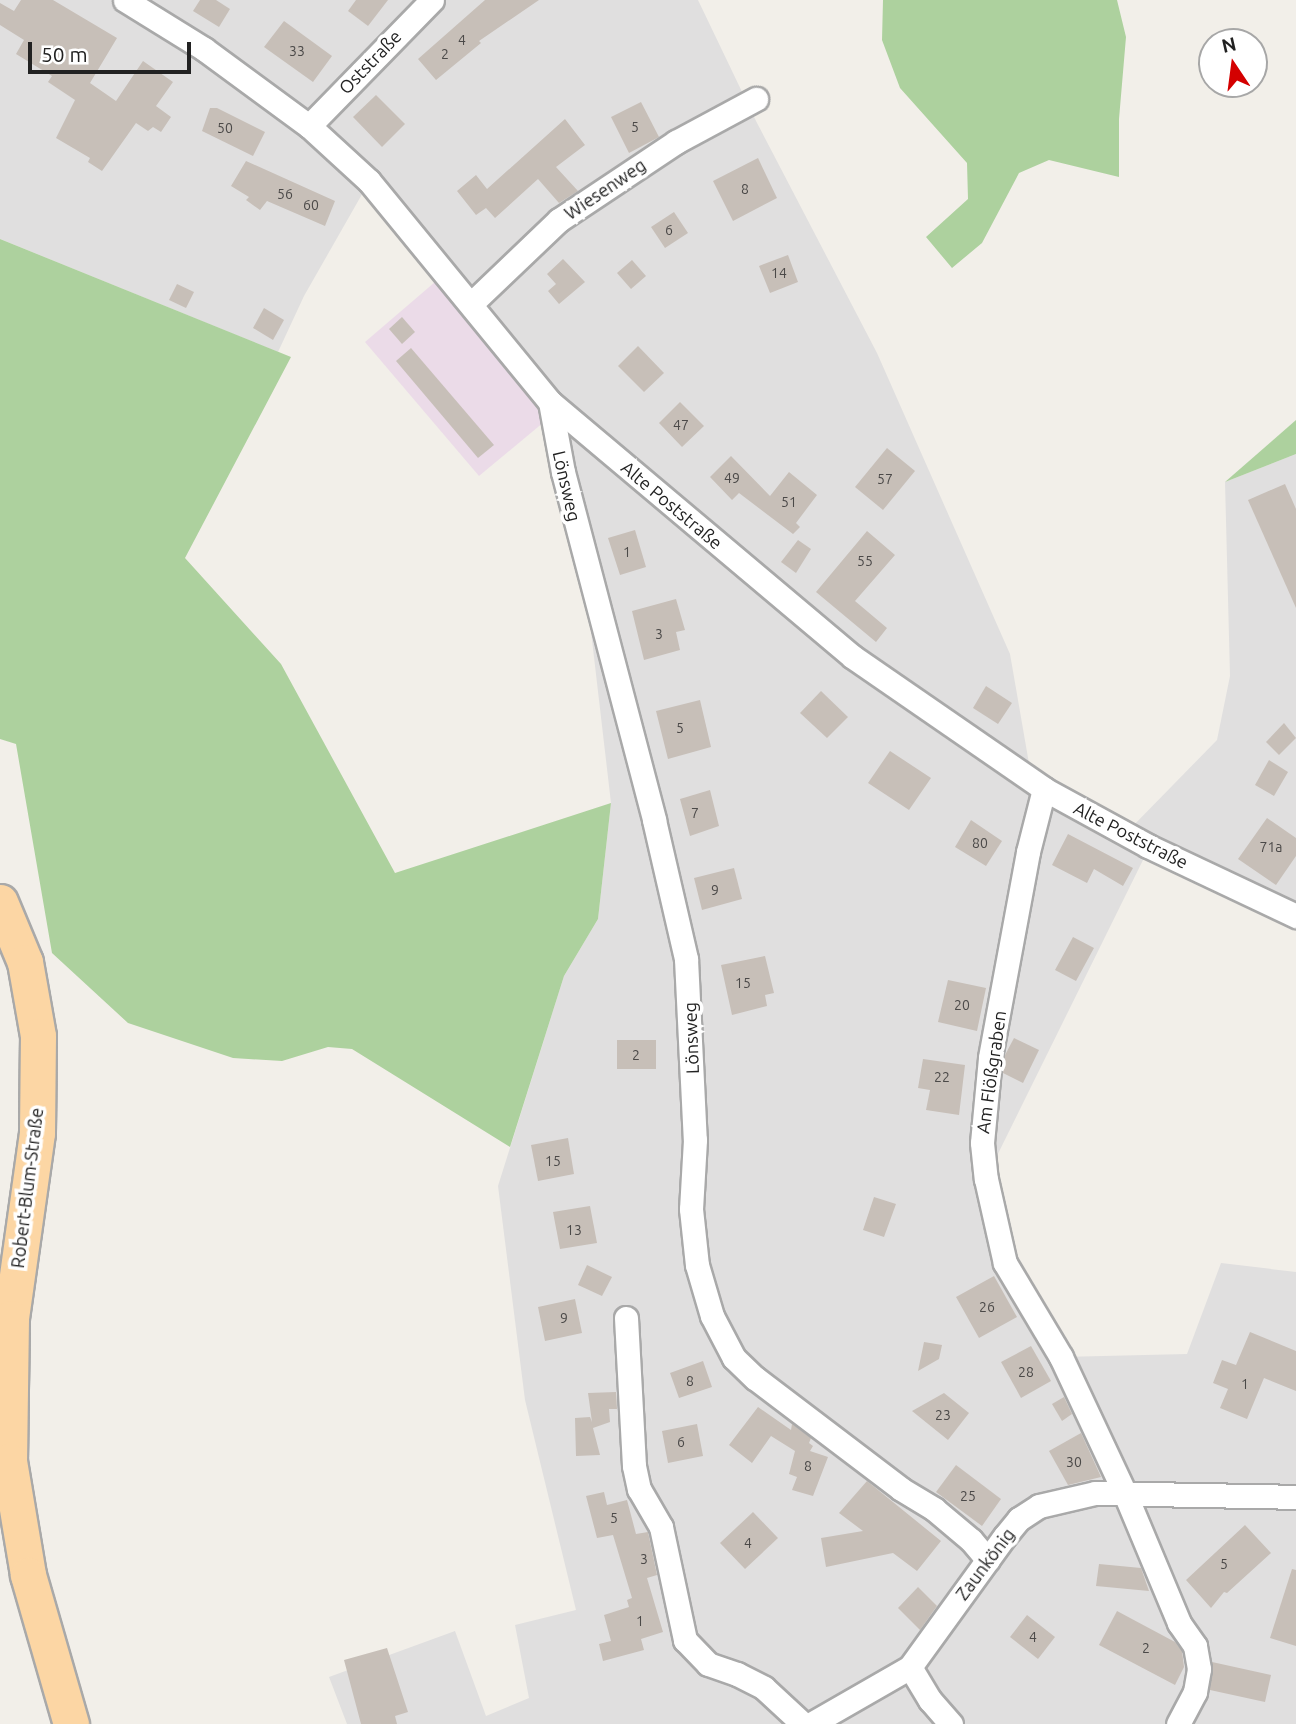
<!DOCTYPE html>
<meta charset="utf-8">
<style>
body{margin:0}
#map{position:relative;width:1296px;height:1724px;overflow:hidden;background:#f2efe9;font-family:Ubuntu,sans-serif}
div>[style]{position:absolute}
.residential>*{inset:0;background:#e0dfdf}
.industrial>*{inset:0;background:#ebdbe8}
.forest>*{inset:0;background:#add19e}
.building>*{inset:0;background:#c7bfb8}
.roads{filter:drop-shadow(2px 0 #a9a9a9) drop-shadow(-2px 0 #a9a9a9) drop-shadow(0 2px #a9a9a9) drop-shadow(0 -2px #a9a9a9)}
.street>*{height:23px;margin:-11.5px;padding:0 11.5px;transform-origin:11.5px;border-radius:11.5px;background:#fff}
.primary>*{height:35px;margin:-17.5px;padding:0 17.5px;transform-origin:17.5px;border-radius:17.5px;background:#fcd6a4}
span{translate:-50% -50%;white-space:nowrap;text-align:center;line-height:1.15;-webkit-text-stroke:7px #fff;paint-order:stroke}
.number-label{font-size:14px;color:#4b4948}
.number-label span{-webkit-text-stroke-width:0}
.street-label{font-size:18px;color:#222}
.north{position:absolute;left:1198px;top:28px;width:70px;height:70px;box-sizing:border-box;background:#fff;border:2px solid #a7a7a7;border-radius:50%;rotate:347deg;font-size:19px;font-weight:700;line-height:28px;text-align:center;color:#222}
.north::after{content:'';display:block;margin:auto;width:24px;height:32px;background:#d40000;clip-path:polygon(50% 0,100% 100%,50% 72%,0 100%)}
.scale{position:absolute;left:28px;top:42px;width:163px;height:32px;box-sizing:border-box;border:4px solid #222;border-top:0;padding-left:9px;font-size:21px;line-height:24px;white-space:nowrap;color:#222;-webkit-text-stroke:5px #fff;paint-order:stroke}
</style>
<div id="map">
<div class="residential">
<i style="clip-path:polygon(0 0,698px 0,756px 121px,877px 353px,1010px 654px,1031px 775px,886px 674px,550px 402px,369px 182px,304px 296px,278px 352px,0 239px)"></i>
<i style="clip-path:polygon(568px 434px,976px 757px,1144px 858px,986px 1178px,989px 1204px,1061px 1357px,1187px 1354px,1221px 1263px,1296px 1272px,1296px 1724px,347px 1724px,329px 1677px,455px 1631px,486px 1716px,529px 1698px,515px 1625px,576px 1610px,525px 1400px,498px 1186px,564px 976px,598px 919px,611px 803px)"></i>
<i style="clip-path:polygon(1296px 454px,1296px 913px,1129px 830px,1217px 740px,1230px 676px,1225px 482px)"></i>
</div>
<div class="industrial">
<i style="clip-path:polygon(435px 282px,550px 417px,479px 476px,365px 342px)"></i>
</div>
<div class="forest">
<i style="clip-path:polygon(883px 0,1117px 0,1126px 37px,1119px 119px,1119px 177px,1049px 160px,1019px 173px,982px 243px,952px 268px,926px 237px,968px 199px,967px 163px,900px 88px,882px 40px)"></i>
<i style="clip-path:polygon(0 239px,291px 357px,185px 558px,281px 664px,395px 873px,611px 803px,598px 919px,564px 976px,510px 1147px,352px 1049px,328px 1047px,282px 1061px,233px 1058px,128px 1023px,52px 953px,16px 744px,0 739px)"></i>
<i style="clip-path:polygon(1296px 420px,1296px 454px,1225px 482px)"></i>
</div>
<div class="building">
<i style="clip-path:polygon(21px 0,53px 0,117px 38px,90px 83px,116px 101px,143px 61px,173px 82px,156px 106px,171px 117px,161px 132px,153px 127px,148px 131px,136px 123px,102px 171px,88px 162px,90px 158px,56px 138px,75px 100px,48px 82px,52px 76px,16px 54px,24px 40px,0 25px,0 3px,14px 11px)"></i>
<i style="clip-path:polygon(200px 0,216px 0,230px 9px,219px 27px,193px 11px)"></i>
<i style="clip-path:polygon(356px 0,388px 0,368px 26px,348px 11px)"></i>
<i style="clip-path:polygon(485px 0,539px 0,479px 41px,481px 43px,436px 80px,418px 59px)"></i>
<i style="clip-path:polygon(284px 21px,332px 56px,313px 82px,264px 47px)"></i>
<i style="clip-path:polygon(376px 95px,405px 124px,382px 147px,353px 117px)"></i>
<i style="clip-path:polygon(641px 102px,659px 137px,629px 153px,611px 117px)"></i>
<i style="clip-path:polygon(210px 108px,217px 108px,265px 132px,253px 156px,202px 131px)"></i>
<i style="clip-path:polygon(565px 119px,585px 145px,556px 167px,578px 191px,559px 203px,538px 179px,495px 218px,486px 208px,476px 215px,457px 191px,476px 175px,487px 189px)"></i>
<i style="clip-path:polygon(758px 158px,777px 198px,733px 221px,713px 181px)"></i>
<i style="clip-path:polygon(246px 161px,335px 201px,325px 226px,267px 201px,260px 210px,246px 200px,249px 197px,231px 186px)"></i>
<i style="clip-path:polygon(674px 212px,688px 233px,665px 248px,651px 227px)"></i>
<i style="clip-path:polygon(788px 255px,798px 282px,770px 293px,759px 266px)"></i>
<i style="clip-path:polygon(563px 259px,585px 282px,559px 304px,548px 291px,556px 284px,547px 274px)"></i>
<i style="clip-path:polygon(632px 260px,646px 276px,631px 289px,617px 273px)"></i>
<i style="clip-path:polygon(177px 284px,194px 292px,186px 308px,169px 300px)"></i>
<i style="clip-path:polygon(264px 308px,284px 320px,273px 340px,253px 328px)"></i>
<i style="clip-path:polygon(402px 317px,415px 332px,402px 344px,389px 329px)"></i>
<i style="clip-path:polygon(638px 346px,664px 373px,644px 392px,618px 366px)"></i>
<i style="clip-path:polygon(411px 348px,494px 445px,478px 458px,396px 361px)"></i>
<i style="clip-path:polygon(680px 402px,704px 426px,682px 447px,659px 423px)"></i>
<i style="clip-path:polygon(887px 448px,915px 471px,883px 510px,855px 487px)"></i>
<i style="clip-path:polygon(731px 456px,770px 496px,789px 472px,817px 495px,796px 523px,800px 527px,793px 534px,739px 493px,732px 500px,710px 477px)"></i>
<i style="clip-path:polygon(1285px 484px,1296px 509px,1296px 608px,1248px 500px)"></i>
<i style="clip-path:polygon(635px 530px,646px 567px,620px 575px,608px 538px)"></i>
<i style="clip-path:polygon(867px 531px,895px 555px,855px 601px,887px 628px,876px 642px,816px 592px)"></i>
<i style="clip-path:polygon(798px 540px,811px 549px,796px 573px,781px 562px)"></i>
<i style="clip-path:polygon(676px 599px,685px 630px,676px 632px,680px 650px,644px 660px,632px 611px)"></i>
<i style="clip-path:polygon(986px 686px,1012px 703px,998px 724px,973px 708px)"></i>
<i style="clip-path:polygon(821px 691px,848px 717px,827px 738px,800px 713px)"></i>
<i style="clip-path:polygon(700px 700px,711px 747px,668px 759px,656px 711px)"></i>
<i style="clip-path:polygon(1284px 723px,1296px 738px,1279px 755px,1266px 742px)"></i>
<i style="clip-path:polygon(890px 751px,931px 778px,909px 810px,868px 783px)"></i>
<i style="clip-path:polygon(1269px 760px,1288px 772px,1274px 796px,1255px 785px)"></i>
<i style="clip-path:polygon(710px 790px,719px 826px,690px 836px,680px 799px)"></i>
<i style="clip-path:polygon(1267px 818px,1296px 838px,1296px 856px,1276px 885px,1238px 859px)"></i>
<i style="clip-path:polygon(971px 820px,1002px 841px,986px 866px,955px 847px)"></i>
<i style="clip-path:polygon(1068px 834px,1133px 868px,1123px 886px,1094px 869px,1087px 883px,1052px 865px)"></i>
<i style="clip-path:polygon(734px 868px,742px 899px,702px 910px,694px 878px)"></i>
<i style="clip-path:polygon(1073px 937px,1094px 948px,1076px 981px,1055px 970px)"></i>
<i style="clip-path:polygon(765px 956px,774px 993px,765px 995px,767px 1006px,732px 1015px,721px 965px)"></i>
<i style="clip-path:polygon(948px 980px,986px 988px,977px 1031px,938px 1022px)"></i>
<i style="clip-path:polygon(1014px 1038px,1039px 1050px,1023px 1083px,1003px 1073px,1004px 1057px)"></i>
<i style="clip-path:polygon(617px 1040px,656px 1040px,656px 1069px,617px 1069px)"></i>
<i style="clip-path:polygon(923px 1059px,965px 1065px,959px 1115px,926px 1110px,930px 1090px,918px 1088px)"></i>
<i style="clip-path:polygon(568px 1138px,574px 1174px,538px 1181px,531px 1145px)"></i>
<i style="clip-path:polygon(874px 1197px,896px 1204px,884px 1237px,863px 1230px)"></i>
<i style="clip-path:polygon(590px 1206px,597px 1243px,560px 1249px,553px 1212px)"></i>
<i style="clip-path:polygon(587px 1265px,612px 1277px,602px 1296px,578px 1285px)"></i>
<i style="clip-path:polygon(994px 1276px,1017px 1317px,979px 1338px,956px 1297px)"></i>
<i style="clip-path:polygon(575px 1299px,582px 1333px,545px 1341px,538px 1307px)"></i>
<i style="clip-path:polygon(1250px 1332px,1296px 1351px,1296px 1391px,1264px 1378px,1247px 1419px,1220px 1408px,1228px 1389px,1213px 1383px,1222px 1360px,1236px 1365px)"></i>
<i style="clip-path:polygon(924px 1342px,942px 1345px,939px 1359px,918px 1371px)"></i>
<i style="clip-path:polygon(1031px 1346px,1051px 1381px,1021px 1398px,1001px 1362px)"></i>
<i style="clip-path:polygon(703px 1361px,712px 1387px,679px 1398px,670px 1373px)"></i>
<i style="clip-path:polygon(616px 1392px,617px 1409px,609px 1409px,610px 1422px,593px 1428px,600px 1455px,576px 1456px,575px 1418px,590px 1417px,592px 1422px,588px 1393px)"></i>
<i style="clip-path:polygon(944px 1393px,969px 1413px,948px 1440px,912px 1411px)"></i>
<i style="clip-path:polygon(1064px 1397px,1072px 1414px,1062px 1421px,1052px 1404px)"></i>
<i style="clip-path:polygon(758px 1407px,791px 1430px,792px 1424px,811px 1438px,809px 1443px,813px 1446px,810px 1451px,828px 1457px,813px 1496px,792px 1490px,797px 1477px,789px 1474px,795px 1451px,771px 1436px,752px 1463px,729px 1445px)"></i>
<i style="clip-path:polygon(697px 1424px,703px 1456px,668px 1463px,662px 1431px)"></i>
<i style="clip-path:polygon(1081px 1433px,1101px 1477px,1068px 1485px,1049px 1451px)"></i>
<i style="clip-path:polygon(956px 1465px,1001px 1499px,982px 1526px,936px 1492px)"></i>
<i style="clip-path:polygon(867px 1481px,941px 1541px,917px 1571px,893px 1553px,826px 1567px,821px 1538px,863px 1531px,839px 1513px)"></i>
<i style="clip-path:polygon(604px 1492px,607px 1505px,627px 1500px,636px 1534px,648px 1532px,657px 1575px,647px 1578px,663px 1632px,641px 1639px,644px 1650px,603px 1661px,599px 1644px,611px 1641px,604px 1615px,629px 1607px,627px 1600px,632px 1598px,613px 1535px,597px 1538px,586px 1496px)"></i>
<i style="clip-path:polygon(753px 1512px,778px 1538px,745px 1569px,720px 1543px)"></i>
<i style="clip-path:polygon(1245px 1525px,1271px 1553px,1227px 1593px,1224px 1592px,1211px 1608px,1186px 1580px)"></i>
<i style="clip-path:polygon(1099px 1564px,1141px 1568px,1149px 1591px,1096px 1586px)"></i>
<i style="clip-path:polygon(1292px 1569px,1296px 1570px,1296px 1646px,1270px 1638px)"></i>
<i style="clip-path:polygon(918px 1587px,937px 1606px,920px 1630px,898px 1608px)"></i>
<i style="clip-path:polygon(1117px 1611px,1175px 1642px,1182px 1651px,1184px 1667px,1175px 1685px,1099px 1645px)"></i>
<i style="clip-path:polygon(1027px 1615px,1055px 1637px,1038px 1659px,1010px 1637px)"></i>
<i style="clip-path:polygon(387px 1648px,408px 1712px,395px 1716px,397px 1724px,361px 1724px,344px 1660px)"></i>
<i style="clip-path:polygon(1212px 1662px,1271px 1675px,1265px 1702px,1210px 1690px)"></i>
</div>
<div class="roads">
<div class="street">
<i style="left:125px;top:0;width:93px;rotate:31.8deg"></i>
<i style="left:204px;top:49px;width:130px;rotate:36.3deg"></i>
<i style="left:309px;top:126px;width:81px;rotate:42.5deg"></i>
<i style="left:369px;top:181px;width:286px;rotate:50.7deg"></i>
<i style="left:550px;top:402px;width:396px;rotate:40.1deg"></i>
<i style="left:853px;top:657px;width:232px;rotate:34.6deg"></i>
<i style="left:1044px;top:789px;width:119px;rotate:28.7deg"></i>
<i style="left:1148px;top:846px;width:164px;rotate:25.3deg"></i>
<i style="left:309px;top:126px;width:176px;rotate:-45.7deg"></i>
<i style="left:472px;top:303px;width:120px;rotate:-43.7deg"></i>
<i style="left:559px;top:220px;width:141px;rotate:-33.7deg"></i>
<i style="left:676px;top:142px;width:91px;rotate:-28.3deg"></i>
<i style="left:550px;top:402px;width:71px;rotate:79.5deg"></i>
<i style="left:563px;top:472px;width:360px;rotate:75.3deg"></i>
<i style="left:654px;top:820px;width:143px;rotate:77deg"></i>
<i style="left:686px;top:959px;width:181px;rotate:87.2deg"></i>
<i style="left:695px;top:1140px;width:69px;rotate:93.3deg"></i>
<i style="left:691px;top:1209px;width:56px;rotate:83.9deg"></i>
<i style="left:697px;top:1265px;width:53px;rotate:73.6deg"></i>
<i style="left:712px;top:1316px;width:47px;rotate:62.4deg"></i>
<i style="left:734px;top:1358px;width:29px;rotate:44deg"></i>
<i style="left:755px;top:1378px;width:183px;rotate:37.2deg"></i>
<i style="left:901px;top:1489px;width:39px;rotate:31deg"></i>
<i style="left:934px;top:1509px;width:48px;rotate:40deg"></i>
<i style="left:971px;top:1540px;width:26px;rotate:50deg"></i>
<i style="left:1044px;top:789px;width:65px;rotate:104.3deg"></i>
<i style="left:1028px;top:852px;width:209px;rotate:100.5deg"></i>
<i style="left:990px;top:1058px;width:85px;rotate:95.4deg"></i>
<i style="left:982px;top:1143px;width:36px;rotate:84deg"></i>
<i style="left:986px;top:1179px;width:86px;rotate:77.3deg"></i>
<i style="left:1005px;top:1263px;width:109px;rotate:59.2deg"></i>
<i style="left:1061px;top:1357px;width:153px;rotate:64.9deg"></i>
<i style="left:1126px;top:1496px;width:138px;rotate:67.3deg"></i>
<i style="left:1179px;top:1623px;width:28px;rotate:55deg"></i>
<i style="left:1195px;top:1646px;width:23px;rotate:80deg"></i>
<i style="left:1199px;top:1669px;width:23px;rotate:100deg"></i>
<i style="left:1195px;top:1692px;width:36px;rotate:118deg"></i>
<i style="left:626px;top:1318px;width:148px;rotate:86.9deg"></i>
<i style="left:634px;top:1466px;width:24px;rotate:78deg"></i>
<i style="left:639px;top:1489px;width:44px;rotate:59.9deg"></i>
<i style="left:661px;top:1527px;width:116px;rotate:78deg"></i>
<i style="left:685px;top:1640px;width:33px;rotate:46deg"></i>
<i style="left:708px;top:1664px;width:31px;rotate:19deg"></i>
<i style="left:737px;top:1674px;width:30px;rotate:27deg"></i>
<i style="left:764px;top:1688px;width:53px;rotate:42.7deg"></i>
<i style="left:910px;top:1667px;width:39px;rotate:59deg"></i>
<i style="left:930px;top:1700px;width:32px;rotate:49deg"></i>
<i style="left:811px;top:1724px;width:114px;rotate:-29.9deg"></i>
<i style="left:910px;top:1667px;width:162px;rotate:-54.1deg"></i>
<i style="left:1005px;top:1536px;width:22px;rotate:-51deg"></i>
<i style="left:1019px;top:1519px;width:24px;rotate:-33deg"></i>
<i style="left:1039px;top:1506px;width:57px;rotate:-13.1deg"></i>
<i style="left:1095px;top:1493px;width:201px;rotate:1.1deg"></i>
</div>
<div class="primary">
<i style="left:0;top:902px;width:65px;rotate:67.4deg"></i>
<i style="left:25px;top:962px;width:75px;rotate:80deg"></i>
<i style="left:38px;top:1036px;width:97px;rotate:90.6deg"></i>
<i style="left:37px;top:1133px;width:187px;rotate:98deg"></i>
<i style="left:11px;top:1318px;width:143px;rotate:90.8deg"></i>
<i style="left:9px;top:1461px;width:116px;rotate:80.5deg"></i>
<i style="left:28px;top:1575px;width:155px;rotate:73.9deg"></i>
</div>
</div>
<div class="number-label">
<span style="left:462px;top:40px">4</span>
<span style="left:297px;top:51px">33</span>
<span style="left:445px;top:54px">2</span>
<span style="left:635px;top:127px">5</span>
<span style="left:225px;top:128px">50</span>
<span style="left:745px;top:189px">8</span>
<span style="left:285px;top:194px">56</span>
<span style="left:311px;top:205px">60</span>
<span style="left:669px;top:230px">6</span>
<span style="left:779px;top:273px">14</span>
<span style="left:681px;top:425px">47</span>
<span style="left:732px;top:478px">49</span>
<span style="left:885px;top:479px">57</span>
<span style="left:789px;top:502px">51</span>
<span style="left:627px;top:552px">1</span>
<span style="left:865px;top:561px">55</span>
<span style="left:659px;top:634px">3</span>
<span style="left:680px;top:728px">5</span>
<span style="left:695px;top:813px">7</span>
<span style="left:980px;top:843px">80</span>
<span style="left:1271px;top:847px">71a</span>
<span style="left:715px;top:890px">9</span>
<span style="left:743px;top:983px">15</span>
<span style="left:962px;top:1005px">20</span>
<span style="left:636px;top:1055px">2</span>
<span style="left:942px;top:1077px">22</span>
<span style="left:553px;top:1161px">15</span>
<span style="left:574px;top:1230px">13</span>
<span style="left:987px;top:1307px">26</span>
<span style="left:564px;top:1318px">9</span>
<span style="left:1026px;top:1372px">28</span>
<span style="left:690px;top:1381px">8</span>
<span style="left:1245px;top:1384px">1</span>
<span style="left:943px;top:1415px">23</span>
<span style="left:681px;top:1442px">6</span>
<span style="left:1074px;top:1462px">30</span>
<span style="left:808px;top:1466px">8</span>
<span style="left:968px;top:1496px">25</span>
<span style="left:614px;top:1518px">5</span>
<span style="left:748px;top:1543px">4</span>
<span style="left:644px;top:1559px">3</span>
<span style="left:1224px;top:1564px">5</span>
<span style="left:640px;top:1621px">1</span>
<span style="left:1033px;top:1637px">4</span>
<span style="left:1146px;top:1648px">2</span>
</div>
<div class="street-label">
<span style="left:370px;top:62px;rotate:-46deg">Oststraße</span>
<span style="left:605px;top:189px;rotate:-34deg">Wiesenweg</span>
<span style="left:567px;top:486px;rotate:77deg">Lönsweg</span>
<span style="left:672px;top:505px;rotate:40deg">Alte Poststraße</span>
<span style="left:1131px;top:835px;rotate:27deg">Alte Poststraße</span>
<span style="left:691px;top:1038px;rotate:-92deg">Lönsweg</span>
<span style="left:991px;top:1072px;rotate:-82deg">Am Flößgraben</span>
<span style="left:27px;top:1188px;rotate:-83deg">Robert-Blum-Straße</span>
<span style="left:985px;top:1564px;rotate:-53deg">Zaunkönig</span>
</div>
<div class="north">N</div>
<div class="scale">50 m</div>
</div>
